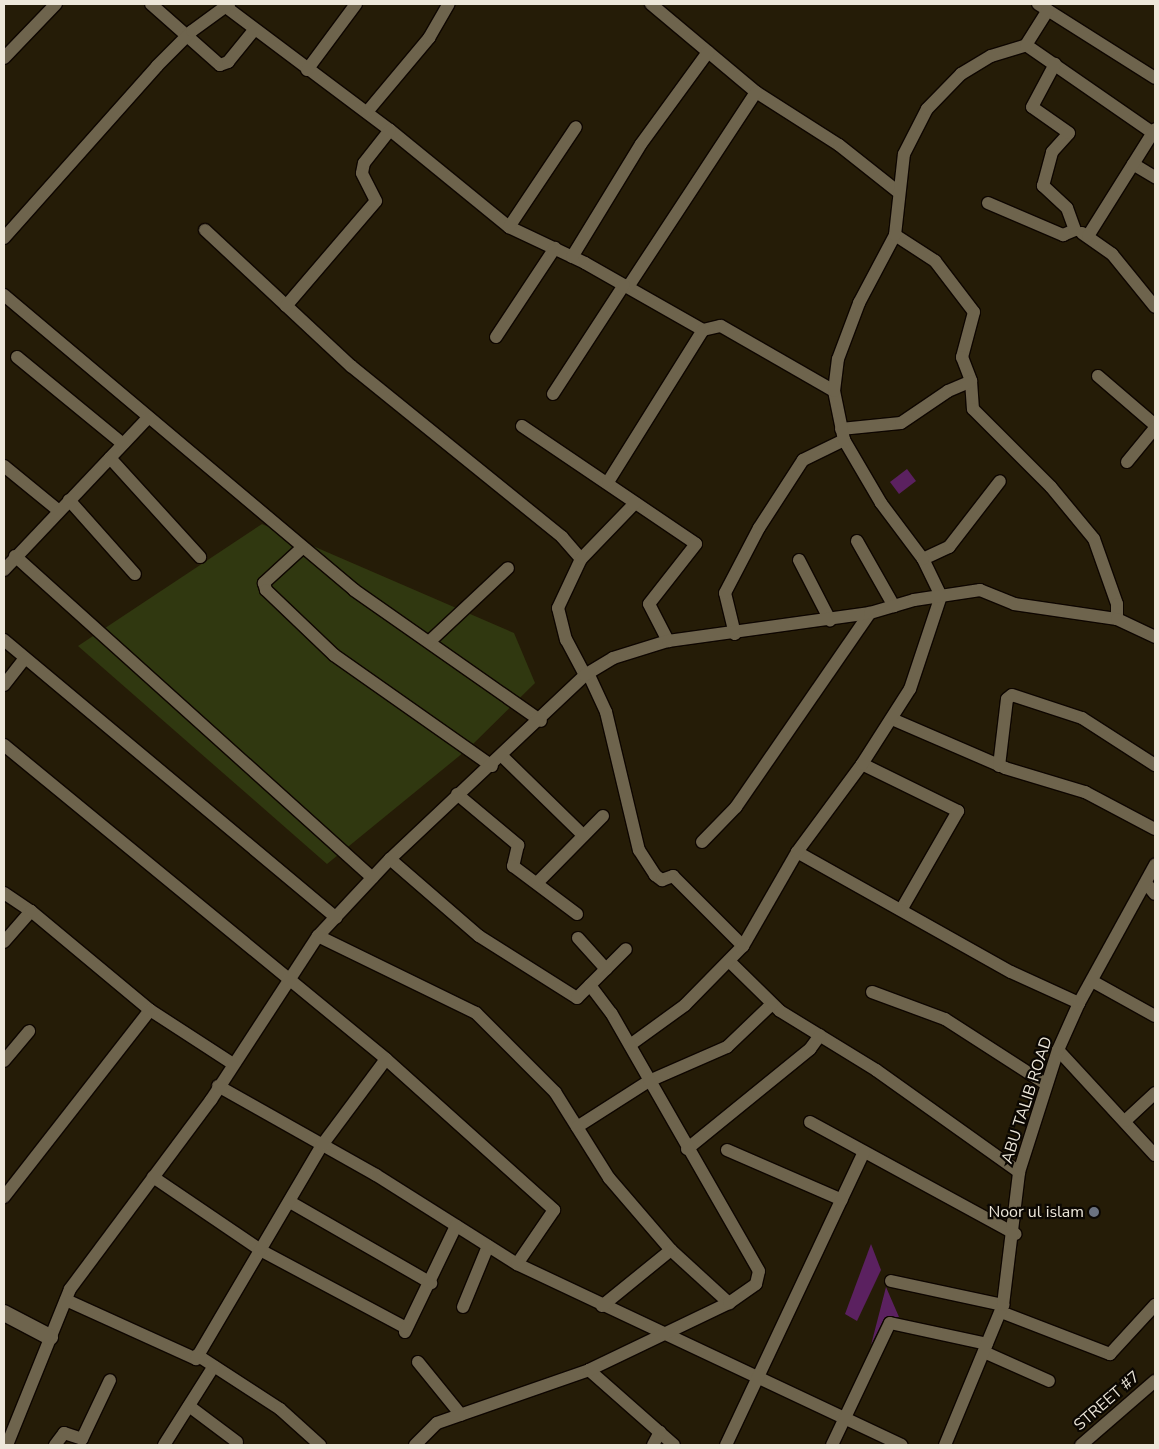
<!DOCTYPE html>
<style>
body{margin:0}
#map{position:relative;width:1159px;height:1449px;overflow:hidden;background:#251c07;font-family:"Nunito Sans",sans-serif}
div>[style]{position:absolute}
.green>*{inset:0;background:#303810}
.building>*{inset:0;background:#5b2160}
.roads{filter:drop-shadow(1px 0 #0e0600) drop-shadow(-1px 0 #0e0600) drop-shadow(0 1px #0e0600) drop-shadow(0 -1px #0e0600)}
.minor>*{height:12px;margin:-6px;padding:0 6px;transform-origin:6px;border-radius:6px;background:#6e644d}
.tertiary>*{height:16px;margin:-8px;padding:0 8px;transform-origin:8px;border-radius:8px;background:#6e644d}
.dots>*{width:14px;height:14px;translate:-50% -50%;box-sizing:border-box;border:2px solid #0b0702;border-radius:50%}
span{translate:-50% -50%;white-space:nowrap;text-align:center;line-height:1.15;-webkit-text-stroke:4.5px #0b0702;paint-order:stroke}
.street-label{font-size:16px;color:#ede7da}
.poi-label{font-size:16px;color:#ede7da}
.right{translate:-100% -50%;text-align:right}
.frame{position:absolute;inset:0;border:5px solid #ede7da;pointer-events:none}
</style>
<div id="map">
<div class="green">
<i style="clip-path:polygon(262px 524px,514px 633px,535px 683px,469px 748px,327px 864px,78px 646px)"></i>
</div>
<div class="building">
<i style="clip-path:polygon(907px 469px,916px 481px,899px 494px,890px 482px)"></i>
<i style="clip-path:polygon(871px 1244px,881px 1270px,857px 1321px,845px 1314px)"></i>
<i style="clip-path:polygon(886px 1287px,899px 1317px,885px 1317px,871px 1345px)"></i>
</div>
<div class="roads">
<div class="minor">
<i style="left:151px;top:4px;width:92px;rotate:41.5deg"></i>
<i style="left:220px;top:65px;width:9px;rotate:-21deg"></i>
<i style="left:228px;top:62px;width:41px;rotate:-50.9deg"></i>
<i style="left:651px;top:4px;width:137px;rotate:40deg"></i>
<i style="left:756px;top:92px;width:98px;rotate:32.6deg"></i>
<i style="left:839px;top:145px;width:74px;rotate:38.4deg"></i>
<i style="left:1038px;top:4px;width:138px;rotate:32.3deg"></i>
<i style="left:226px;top:7px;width:205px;rotate:36.9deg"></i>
<i style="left:390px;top:130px;width:154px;rotate:39.2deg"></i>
<i style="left:509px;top:227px;width:84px;rotate:25.3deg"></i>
<i style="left:585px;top:263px;width:136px;rotate:29.6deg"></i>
<i style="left:703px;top:330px;width:18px;rotate:-13deg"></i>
<i style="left:721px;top:326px;width:130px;rotate:29.9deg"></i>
<i style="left:1026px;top:45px;width:155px;rotate:34.7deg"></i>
<i style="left:4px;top:58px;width:75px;rotate:-46.1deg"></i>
<i style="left:307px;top:70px;width:82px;rotate:-53.4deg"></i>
<i style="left:367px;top:112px;width:97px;rotate:-50deg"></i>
<i style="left:429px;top:38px;width:39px;rotate:-60deg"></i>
<i style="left:1133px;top:164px;width:26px;rotate:31deg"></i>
<i style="left:988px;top:203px;width:82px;rotate:23.1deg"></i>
<i style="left:1063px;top:235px;width:13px;rotate:-23deg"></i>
<i style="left:1075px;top:230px;width:23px;rotate:-110deg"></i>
<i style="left:1067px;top:208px;width:33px;rotate:-137deg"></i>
<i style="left:1043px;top:186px;width:35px;rotate:-75deg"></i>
<i style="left:1052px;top:152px;width:25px;rotate:-48deg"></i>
<i style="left:1069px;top:133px;width:45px;rotate:-144.9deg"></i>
<i style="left:1032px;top:107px;width:49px;rotate:-61.9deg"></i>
<i style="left:509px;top:227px;width:120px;rotate:-56.2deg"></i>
<i style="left:205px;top:230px;width:200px;rotate:43deg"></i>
<i style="left:351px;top:366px;width:272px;rotate:39deg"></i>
<i style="left:562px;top:537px;width:29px;rotate:49deg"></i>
<i style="left:1082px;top:233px;width:37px;rotate:35deg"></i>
<i style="left:1112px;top:254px;width:68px;rotate:50.9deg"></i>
<i style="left:895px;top:235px;width:48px;rotate:33deg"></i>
<i style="left:935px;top:261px;width:64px;rotate:52.6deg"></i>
<i style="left:974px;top:312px;width:47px;rotate:104.9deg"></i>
<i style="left:962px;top:357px;width:26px;rotate:69deg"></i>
<i style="left:971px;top:381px;width:28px;rotate:86deg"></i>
<i style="left:973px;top:409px;width:110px;rotate:45deg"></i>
<i style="left:1051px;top:487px;width:67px;rotate:50.4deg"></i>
<i style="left:1094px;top:539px;width:69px;rotate:70.5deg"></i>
<i style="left:1117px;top:604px;width:15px;rotate:90deg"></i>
<i style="left:1088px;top:236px;width:126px;rotate:-57.9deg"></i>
<i style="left:4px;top:238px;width:230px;rotate:-48.3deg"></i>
<i style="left:157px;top:66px;width:49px;rotate:-45deg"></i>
<i style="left:192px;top:31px;width:46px;rotate:-36.1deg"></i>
<i style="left:572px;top:257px;width:132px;rotate:-58.6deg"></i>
<i style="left:641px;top:144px;width:114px;rotate:-53.9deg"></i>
<i style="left:628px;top:287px;width:233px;rotate:-56.7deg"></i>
<i style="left:4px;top:295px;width:458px;rotate:40.1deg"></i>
<i style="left:354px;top:590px;width:228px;rotate:35deg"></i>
<i style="left:286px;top:306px;width:138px;rotate:-49.4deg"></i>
<i style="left:376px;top:201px;width:31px;rotate:-117deg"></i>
<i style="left:362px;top:173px;width:10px;rotate:-79deg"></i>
<i style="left:364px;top:163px;width:42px;rotate:-51.8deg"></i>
<i style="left:496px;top:337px;width:107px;rotate:-56.5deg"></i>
<i style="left:17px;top:357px;width:137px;rotate:39.4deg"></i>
<i style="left:1098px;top:376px;width:75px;rotate:40.7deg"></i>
<i style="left:553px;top:394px;width:130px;rotate:-56.9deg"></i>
<i style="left:522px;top:426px;width:210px;rotate:34.1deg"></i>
<i style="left:696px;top:544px;width:76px;rotate:128.1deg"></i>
<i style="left:649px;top:604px;width:42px;rotate:62.8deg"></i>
<i style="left:841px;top:429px;width:60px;rotate:-5.7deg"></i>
<i style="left:901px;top:423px;width:57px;rotate:-34.2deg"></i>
<i style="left:948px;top:391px;width:25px;rotate:-23deg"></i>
<i style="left:110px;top:458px;width:134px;rotate:47.7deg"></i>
<i style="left:1127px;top:462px;width:44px;rotate:-50.5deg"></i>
<i style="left:4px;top:466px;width:71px;rotate:39.3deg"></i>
<i style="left:608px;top:482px;width:179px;rotate:-58deg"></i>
<i style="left:69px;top:500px;width:99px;rotate:48.3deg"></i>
<i style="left:857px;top:541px;width:75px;rotate:60.4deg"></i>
<i style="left:302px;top:548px;width:52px;rotate:137.4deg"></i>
<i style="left:264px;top:583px;width:7px;rotate:74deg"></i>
<i style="left:266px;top:590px;width:94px;rotate:43.7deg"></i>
<i style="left:334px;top:655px;width:193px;rotate:35.1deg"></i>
<i style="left:15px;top:556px;width:481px;rotate:42deg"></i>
<i style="left:923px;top:559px;width:29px;rotate:-25deg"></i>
<i style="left:949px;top:547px;width:83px;rotate:-52.3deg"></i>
<i style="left:799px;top:560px;width:68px;rotate:62.7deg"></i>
<i style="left:4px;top:570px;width:208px;rotate:-46.6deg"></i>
<i style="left:735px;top:634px;width:42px;rotate:-103.7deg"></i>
<i style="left:725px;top:593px;width:73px;rotate:-62.4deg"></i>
<i style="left:759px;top:528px;width:81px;rotate:-57.1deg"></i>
<i style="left:803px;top:460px;width:46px;rotate:-26deg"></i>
<i style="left:4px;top:640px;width:433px;rotate:39.9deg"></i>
<i style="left:429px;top:642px;width:108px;rotate:-43.1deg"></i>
<i style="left:588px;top:673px;width:43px;rotate:65.2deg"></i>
<i style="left:606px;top:712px;width:142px;rotate:76.6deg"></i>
<i style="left:639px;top:850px;width:30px;rotate:57deg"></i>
<i style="left:655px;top:875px;width:9px;rotate:36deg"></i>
<i style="left:662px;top:880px;width:12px;rotate:-20deg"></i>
<i style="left:673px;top:876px;width:99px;rotate:45deg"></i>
<i style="left:585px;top:675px;width:40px;rotate:-118deg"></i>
<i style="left:566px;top:640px;width:33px;rotate:-104deg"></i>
<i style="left:558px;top:608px;width:54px;rotate:-64.9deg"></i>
<i style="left:581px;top:559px;width:78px;rotate:-46deg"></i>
<i style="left:4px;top:685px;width:34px;rotate:-52deg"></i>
<i style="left:892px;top:719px;width:123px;rotate:23.4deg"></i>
<i style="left:1005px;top:768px;width:84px;rotate:16.7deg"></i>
<i style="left:1085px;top:792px;width:79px;rotate:27.9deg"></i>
<i style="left:4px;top:745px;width:494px;rotate:39.4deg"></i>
<i style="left:386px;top:1059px;width:226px;rotate:41.9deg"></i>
<i style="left:554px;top:1210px;width:65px;rotate:124.4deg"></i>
<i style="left:503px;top:757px;width:112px;rotate:44.3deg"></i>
<i style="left:862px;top:764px;width:107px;rotate:26.1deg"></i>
<i style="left:958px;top:811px;width:114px;rotate:119.9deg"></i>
<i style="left:999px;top:766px;width:67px;rotate:-83.2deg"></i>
<i style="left:1007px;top:699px;width:6px;rotate:-39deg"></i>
<i style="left:1012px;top:695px;width:74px;rotate:18.2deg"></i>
<i style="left:1082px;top:718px;width:87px;rotate:32.8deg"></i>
<i style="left:457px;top:794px;width:80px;rotate:39.9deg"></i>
<i style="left:518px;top:845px;width:22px;rotate:103deg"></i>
<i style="left:513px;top:866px;width:80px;rotate:36.9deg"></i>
<i style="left:702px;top:842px;width:49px;rotate:-45.8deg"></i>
<i style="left:736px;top:807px;width:236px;rotate:-55.4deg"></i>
<i style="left:797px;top:852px;width:245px;rotate:29.3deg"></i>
<i style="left:1011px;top:972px;width:75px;rotate:24.5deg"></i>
<i style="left:390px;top:859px;width:118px;rotate:40.9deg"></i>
<i style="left:479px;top:936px;width:116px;rotate:32.3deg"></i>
<i style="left:577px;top:998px;width:69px;rotate:-45deg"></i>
<i style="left:537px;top:883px;width:94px;rotate:-45.4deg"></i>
<i style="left:1146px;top:883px;width:14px;rotate:51deg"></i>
<i style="left:4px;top:893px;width:32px;rotate:34deg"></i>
<i style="left:31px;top:911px;width:41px;rotate:131.1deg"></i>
<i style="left:31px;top:911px;width:155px;rotate:39.8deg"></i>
<i style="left:150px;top:1010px;width:99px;rotate:33deg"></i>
<i style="left:318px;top:936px;width:176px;rotate:26deg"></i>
<i style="left:476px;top:1013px;width:112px;rotate:45deg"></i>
<i style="left:555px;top:1092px;width:102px;rotate:57.9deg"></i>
<i style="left:609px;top:1178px;width:95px;rotate:49.3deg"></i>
<i style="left:671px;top:1250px;width:79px;rotate:42.4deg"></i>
<i style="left:578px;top:938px;width:42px;rotate:47.9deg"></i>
<i style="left:729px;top:961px;width:71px;rotate:44.4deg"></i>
<i style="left:780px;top:1011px;width:113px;rotate:31.6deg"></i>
<i style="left:876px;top:1070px;width:176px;rotate:35.5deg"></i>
<i style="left:1092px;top:981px;width:72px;rotate:29.1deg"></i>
<i style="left:872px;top:992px;width:78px;rotate:20.3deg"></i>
<i style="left:945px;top:1019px;width:120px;rotate:32.8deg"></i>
<i style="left:630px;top:1045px;width:68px;rotate:-36deg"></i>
<i style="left:685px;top:1005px;width:83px;rotate:-45.5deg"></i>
<i style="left:743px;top:946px;width:108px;rotate:-60.1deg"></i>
<i style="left:797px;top:852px;width:109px;rotate:-53.5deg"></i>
<i style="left:862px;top:764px;width:89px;rotate:-57.4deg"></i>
<i style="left:910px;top:689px;width:98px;rotate:-71.6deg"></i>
<i style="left:941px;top:596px;width:41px;rotate:-115.9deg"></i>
<i style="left:923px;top:559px;width:70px;rotate:-126.9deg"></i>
<i style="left:881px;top:503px;width:73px;rotate:-120.4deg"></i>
<i style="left:844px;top:440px;width:50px;rotate:-101.5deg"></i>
<i style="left:834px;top:391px;width:32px;rotate:-83deg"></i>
<i style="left:838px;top:359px;width:60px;rotate:-69.4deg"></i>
<i style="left:859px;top:303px;width:77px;rotate:-62.1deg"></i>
<i style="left:895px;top:235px;width:81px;rotate:-83.7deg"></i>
<i style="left:904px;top:154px;width:51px;rotate:-62.9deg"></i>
<i style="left:927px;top:109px;width:49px;rotate:-45.8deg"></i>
<i style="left:961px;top:74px;width:35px;rotate:-31deg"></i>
<i style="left:991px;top:56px;width:37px;rotate:-17deg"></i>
<i style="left:1026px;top:45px;width:41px;rotate:-57.8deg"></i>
<i style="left:1058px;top:1050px;width:143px;rotate:47.3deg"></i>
<i style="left:4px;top:1061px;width:39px;rotate:-50deg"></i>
<i style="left:218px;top:1086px;width:181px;rotate:29.4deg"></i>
<i style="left:376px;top:1175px;width:167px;rotate:32.3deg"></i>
<i style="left:517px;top:1264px;width:425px;rotate:25.2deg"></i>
<i style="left:1125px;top:1121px;width:41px;rotate:-43deg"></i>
<i style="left:810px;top:1122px;width:234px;rotate:28.6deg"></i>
<i style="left:577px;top:1127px;width:85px;rotate:-32.6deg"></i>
<i style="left:649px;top:1081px;width:85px;rotate:-23.6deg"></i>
<i style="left:727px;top:1047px;width:62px;rotate:-43.7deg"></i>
<i style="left:687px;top:1149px;width:159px;rotate:-39.1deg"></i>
<i style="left:810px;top:1049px;width:17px;rotate:-54deg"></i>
<i style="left:727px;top:1150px;width:125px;rotate:23.5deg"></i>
<i style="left:153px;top:1177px;width:132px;rotate:34.2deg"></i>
<i style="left:262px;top:1251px;width:163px;rotate:28.1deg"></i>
<i style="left:4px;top:1197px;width:237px;rotate:-52deg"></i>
<i style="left:290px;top:1202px;width:163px;rotate:29.9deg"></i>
<i style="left:891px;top:1281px;width:115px;rotate:12.1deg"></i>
<i style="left:66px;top:1300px;width:143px;rotate:24.4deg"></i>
<i style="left:196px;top:1359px;width:248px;rotate:-59.5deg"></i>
<i style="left:322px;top:1145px;width:107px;rotate:-53.3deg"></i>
<i style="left:602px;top:1306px;width:89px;rotate:-39.1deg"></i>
<i style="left:463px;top:1307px;width:66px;rotate:-67.7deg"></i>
<i style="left:1001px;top:1312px;width:117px;rotate:21.1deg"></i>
<i style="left:1110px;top:1354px;width:67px;rotate:-47.4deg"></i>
<i style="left:405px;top:1332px;width:118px;rotate:-64.3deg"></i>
<i style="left:984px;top:1352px;width:71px;rotate:24deg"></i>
<i style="left:197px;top:1355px;width:99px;rotate:33deg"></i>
<i style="left:280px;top:1409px;width:54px;rotate:42deg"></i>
<i style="left:418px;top:1362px;width:68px;rotate:50.9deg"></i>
<i style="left:589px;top:1370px;width:113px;rotate:41.4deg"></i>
<i style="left:189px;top:1406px;width:60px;rotate:36.9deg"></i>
<i style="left:7px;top:1445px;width:168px;rotate:-68deg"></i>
<i style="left:70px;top:1289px;width:236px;rotate:-53.3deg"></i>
<i style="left:211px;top:1100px;width:196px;rotate:-56.9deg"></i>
<i style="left:318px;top:936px;width:105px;rotate:-46.9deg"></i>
<i style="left:390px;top:859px;width:268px;rotate:-43.3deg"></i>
<i style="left:585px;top:675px;width:33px;rotate:-31deg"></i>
<i style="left:613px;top:658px;width:58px;rotate:-17.2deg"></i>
<i style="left:668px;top:641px;width:204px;rotate:-7.9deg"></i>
<i style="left:870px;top:613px;width:46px;rotate:-16.5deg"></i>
<i style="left:914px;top:600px;width:67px;rotate:-8.6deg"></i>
<i style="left:980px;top:590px;width:37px;rotate:22deg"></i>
<i style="left:1014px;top:604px;width:104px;rotate:8.3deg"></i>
<i style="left:1117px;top:619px;width:42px;rotate:25.3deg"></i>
<i style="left:55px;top:1445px;width:15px;rotate:-53deg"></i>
<i style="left:64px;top:1433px;width:19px;rotate:18deg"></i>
<i style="left:82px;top:1439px;width:65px;rotate:-64.6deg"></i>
<i style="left:164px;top:1445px;width:93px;rotate:-57.7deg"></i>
<i style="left:415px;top:1445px;width:31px;rotate:-45deg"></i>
<i style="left:437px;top:1423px;width:161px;rotate:-19.2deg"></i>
<i style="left:589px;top:1370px;width:155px;rotate:-25.6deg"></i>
<i style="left:729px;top:1303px;width:33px;rotate:-35deg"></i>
<i style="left:756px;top:1284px;width:13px;rotate:-77deg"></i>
<i style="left:759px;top:1271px;width:297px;rotate:-119.8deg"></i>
<i style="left:611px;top:1013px;width:35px;rotate:-127deg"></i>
<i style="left:653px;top:1445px;width:15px;rotate:-62deg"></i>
<i style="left:726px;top:1445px;width:324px;rotate:-64.8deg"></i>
<i style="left:832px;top:1445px;width:135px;rotate:-64.6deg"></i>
<i style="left:890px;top:1323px;width:99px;rotate:12.2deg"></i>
<i style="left:945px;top:1445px;width:152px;rotate:-67.5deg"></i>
<i style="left:1003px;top:1305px;width:134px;rotate:-83.1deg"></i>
<i style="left:1019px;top:1172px;width:128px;rotate:-72.3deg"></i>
<i style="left:1058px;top:1050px;width:51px;rotate:-65.9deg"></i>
<i style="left:1079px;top:1003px;width:158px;rotate:-61.2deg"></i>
<i style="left:1081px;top:1445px;width:98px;rotate:-40.9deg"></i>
</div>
<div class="tertiary">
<i style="left:4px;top:1313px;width:52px;rotate:27.6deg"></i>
</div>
</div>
<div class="dots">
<i style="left:1094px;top:1212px;background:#6b7280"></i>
</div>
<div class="street-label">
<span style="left:1027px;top:1100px;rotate:-72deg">ABU TALIB ROAD</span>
<span style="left:1107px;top:1401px;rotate:-41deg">STREET #7</span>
</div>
<div class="poi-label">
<span class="right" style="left:1084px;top:1212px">Noor ul islam</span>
</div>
<div class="frame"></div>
</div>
